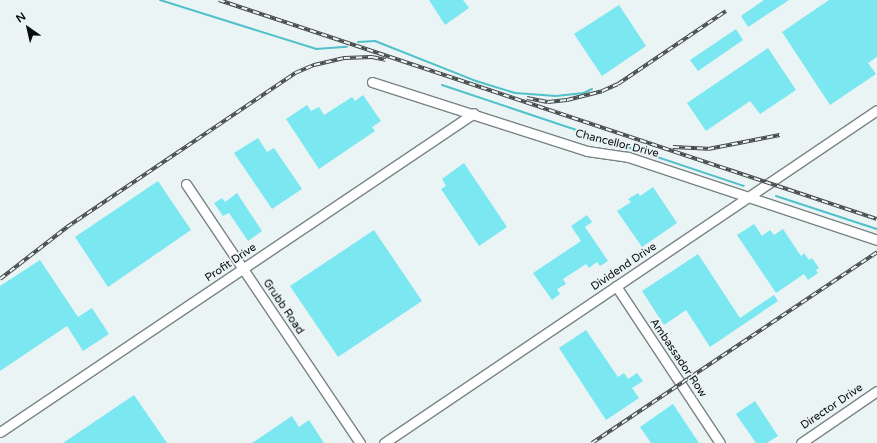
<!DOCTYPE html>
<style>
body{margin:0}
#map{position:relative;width:877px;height:443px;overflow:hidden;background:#eaf4f5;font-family:"Varela Round",sans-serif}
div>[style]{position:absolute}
.stream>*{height:2px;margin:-1px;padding:0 1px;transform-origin:1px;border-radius:1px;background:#50c1ca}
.building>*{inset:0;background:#7ae7f1}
.roads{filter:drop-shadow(1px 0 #7a8485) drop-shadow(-1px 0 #7a8485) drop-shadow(0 1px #7a8485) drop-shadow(0 -1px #7a8485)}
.street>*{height:9px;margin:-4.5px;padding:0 4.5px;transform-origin:4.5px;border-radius:4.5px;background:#fff}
.rail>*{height:3.5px;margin-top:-1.75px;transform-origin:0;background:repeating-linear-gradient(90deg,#eaf4f5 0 6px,#444849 0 12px);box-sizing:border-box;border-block:1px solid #444849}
span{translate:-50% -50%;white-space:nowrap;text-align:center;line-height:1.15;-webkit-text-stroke:3.5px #eaf4f5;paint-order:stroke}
.street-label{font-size:11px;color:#090c0c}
.north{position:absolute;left:8px;top:8px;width:40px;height:40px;-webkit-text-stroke:3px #eaf4f5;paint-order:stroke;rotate:326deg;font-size:11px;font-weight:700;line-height:16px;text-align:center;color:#090c0c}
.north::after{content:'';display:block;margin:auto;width:14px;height:18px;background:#090c0c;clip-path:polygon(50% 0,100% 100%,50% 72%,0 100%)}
</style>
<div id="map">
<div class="stream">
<i style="left:160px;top:0;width:164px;rotate:17.4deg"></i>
<i style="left:316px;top:49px;width:31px;rotate:-4deg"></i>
<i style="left:358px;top:42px;width:17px;rotate:-3deg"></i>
<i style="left:375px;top:41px;width:109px;rotate:21.6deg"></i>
<i style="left:476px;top:81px;width:41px;rotate:17.1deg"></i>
<i style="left:515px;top:93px;width:41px;rotate:4.2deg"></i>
<i style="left:556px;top:96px;width:28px;rotate:-6deg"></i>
<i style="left:584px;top:93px;width:9px;rotate:-27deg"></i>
<i style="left:442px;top:85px;width:318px;rotate:18.5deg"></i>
<i style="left:776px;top:196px;width:106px;rotate:18.1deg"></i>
</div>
<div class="building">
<i style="clip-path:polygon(429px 0,463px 0,469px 8px,445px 25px)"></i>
<i style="clip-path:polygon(764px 0,789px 0,748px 27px,741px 16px)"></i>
<i style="clip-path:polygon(829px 0,877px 0,877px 57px,868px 63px,876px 74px,830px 105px,782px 32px)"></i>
<i style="clip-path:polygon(619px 5px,646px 46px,602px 76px,574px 34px)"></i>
<i style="clip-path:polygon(736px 29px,743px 40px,698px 71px,690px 60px)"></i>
<i style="clip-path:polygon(768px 48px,796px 90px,760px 114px,750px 101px,706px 131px,687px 103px)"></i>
<i style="clip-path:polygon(363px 95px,381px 121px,372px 127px,375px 131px,319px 169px,286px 119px,307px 105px,311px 111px,319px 107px,324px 115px,352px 97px,355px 101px)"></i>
<i style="clip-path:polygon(258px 138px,267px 152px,274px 148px,302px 189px,272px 209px,234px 153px)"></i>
<i style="clip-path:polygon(464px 163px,507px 227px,479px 246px,441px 189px,446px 186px,442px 179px)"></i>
<i style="clip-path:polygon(158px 181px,191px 230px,108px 287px,75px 237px)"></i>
<i style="clip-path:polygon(653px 187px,677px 223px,642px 247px,617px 211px,631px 202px,628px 199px,638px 193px,640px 196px)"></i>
<i style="clip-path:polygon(237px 193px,262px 231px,248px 241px,229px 213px,223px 216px,214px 203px,222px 198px,225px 202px)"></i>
<i style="clip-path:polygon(587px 215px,592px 222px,585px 227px,608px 261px,600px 266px,597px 262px,589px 268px,586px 264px,563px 279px,566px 284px,557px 289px,560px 294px,552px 300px,533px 273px,581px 241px,571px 226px)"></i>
<i style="clip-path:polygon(754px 224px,762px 236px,770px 230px,774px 235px,783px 229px,801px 256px,804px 253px,809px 260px,812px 258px,819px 268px,816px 270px,818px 273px,808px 280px,804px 274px,776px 293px,737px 235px)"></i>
<i style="clip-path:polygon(374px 230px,422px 301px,338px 357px,290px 286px)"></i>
<i style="clip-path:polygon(698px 254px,740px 318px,774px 295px,778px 301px,710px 347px,686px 310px,664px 325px,642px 291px)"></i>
<i style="clip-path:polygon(40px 260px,78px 317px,92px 308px,109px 334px,83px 351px,67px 326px,0 371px,0 286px)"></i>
<i style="clip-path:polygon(586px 330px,618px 377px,624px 373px,628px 379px,637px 373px,643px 381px,632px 388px,639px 398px,606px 420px,559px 348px)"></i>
<i style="clip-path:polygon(134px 395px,167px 443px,63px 443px)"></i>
<i style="clip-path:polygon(755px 401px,778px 436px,767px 443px,756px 443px,736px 414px)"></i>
<i style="clip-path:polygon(673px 404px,699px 443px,651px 443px,640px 427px)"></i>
<i style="clip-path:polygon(292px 416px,299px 427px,309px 420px,324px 443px,252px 443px)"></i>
</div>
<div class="roads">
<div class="street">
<i style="left:372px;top:82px;width:226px;rotate:17.8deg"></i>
<i style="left:587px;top:151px;width:41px;rotate:8.3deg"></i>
<i style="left:628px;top:157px;width:262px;rotate:18.4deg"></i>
<i style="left:186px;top:184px;width:312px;rotate:56.1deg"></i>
<i style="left:616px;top:286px;width:188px;rotate:56.5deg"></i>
<i style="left:0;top:432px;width:571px;rotate:-33.94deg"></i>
<i style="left:384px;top:443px;width:595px;rotate:-34.04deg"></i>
<i style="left:801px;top:443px;width:92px;rotate:-34.4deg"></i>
</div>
</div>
<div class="rail">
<i style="left:219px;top:0;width:693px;rotate:18.41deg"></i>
<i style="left:527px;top:98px;width:21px;rotate:11deg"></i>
<i style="left:548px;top:102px;width:19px;rotate:-6deg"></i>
<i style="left:567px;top:100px;width:36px;rotate:-14deg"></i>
<i style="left:602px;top:91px;width:17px;rotate:-24deg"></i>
<i style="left:618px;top:84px;width:130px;rotate:-34.1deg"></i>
<i style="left:673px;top:147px;width:35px;rotate:3deg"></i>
<i style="left:708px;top:149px;width:73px;rotate:-11deg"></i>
<i style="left:0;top:279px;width:85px;rotate:-37.8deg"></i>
<i style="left:67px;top:227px;width:275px;rotate:-34deg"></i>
<i style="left:295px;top:73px;width:21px;rotate:-23deg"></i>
<i style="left:314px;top:65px;width:31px;rotate:-13deg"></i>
<i style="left:344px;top:58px;width:28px;rotate:-2deg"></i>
<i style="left:372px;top:57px;width:14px;rotate:12deg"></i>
<i style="left:592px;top:443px;width:343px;rotate:-33.8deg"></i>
</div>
<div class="street-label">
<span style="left:617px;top:144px;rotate:14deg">Chancellor Drive</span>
<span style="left:231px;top:263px;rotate:-34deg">Profit Drive</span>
<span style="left:624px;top:267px;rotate:-34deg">Dividend Drive</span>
<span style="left:283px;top:307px;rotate:56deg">Grubb Road</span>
<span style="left:678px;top:358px;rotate:56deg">Ambassador Row</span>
<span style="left:832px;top:407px;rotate:-34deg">Director Drive</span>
</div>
<div class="north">N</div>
</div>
